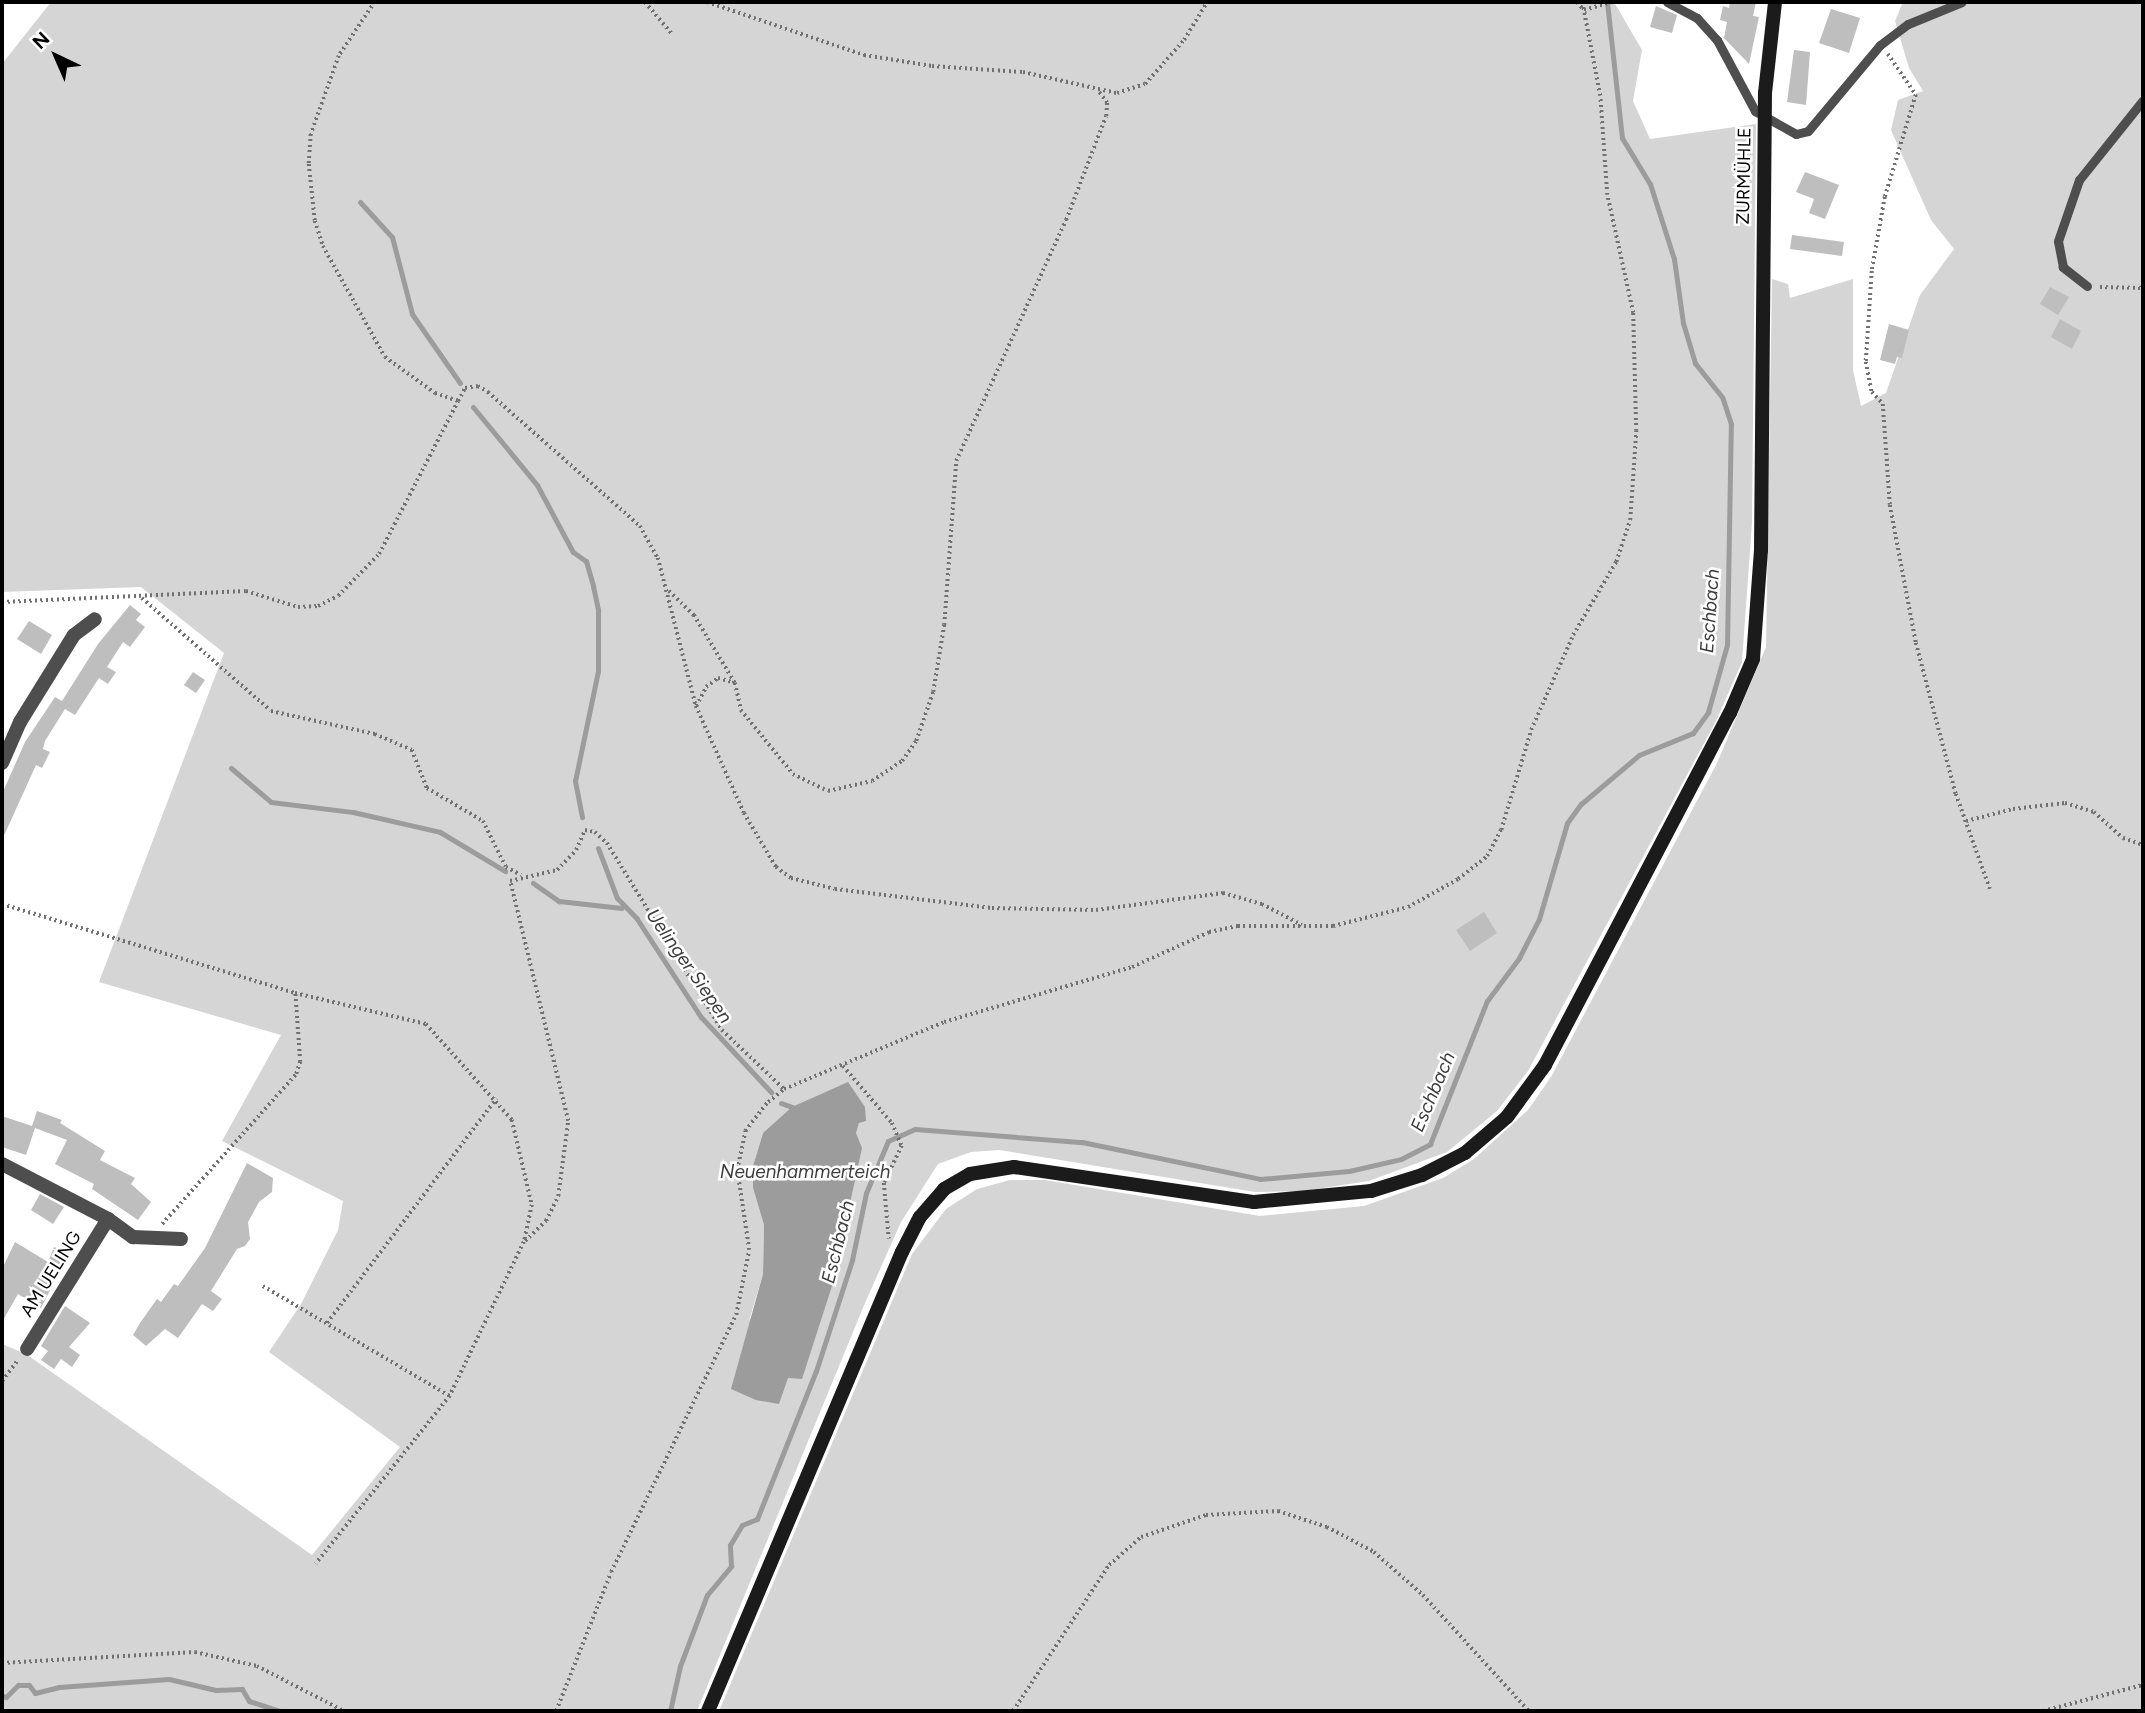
<!DOCTYPE html>
<meta charset="utf-8">
<style>
body{margin:0}
#map{position:relative;width:2145px;height:1713px;overflow:hidden;background:#fff;font-family:Figtree,sans-serif}
div>[style]{position:absolute}
.green>*{inset:0;background:#d5d5d5}
.water>*{inset:0;background:#9c9c9c}
.stream>*{height:5px;margin:-2.5px;padding:0 2.5px;transform-origin:2.5px;border-radius:2.5px;background:#9c9c9c}
.building>*{inset:0;background:#bebebe}
.path>*{height:3.5px;margin-top:-1.75px;transform-origin:0;background:repeating-linear-gradient(90deg,#707070 0 2px,transparent 0 5.5px)}
.service>*{height:9px;margin:-4.5px;padding:0 4.5px;transform-origin:4.5px;border-radius:4.5px;background:#4e4e4e}
.minor>*{height:14px;margin:-7px;padding:0 7px;transform-origin:7px;border-radius:7px;background:#4e4e4e}
.secondary>*{height:14px;margin:-7px;padding:0 7px;transform-origin:7px;border-radius:7px;background:#1b1b1b}
span{translate:-50% -50%;white-space:nowrap;text-align:center;line-height:1.15;-webkit-text-stroke:5px #fff;paint-order:stroke}
.street-label{font-size:18px;color:#000}
.water-label{font-size:19px;color:#3d3d3d;font-style:italic}
.frame{position:absolute;inset:0;border:4px solid #000;pointer-events:none}
.north{position:absolute;left:21px;top:21px;width:70px;height:70px;-webkit-text-stroke:5px #fff;paint-order:stroke;rotate:316deg;font-size:19px;font-weight:700;line-height:28px;text-align:center;color:#000}
.north::after{content:'';display:block;margin:auto;width:24px;height:32px;background:#000;clip-path:polygon(50% 0,100% 100%,50% 72%,0 100%)}
</style>
<div id="map">
<div class="green">
<i style="clip-path:polygon(evenodd,51px 2px,1614px 2px,1642px 50px,1633px 101px,1650px 139px,1756px 124px,1752px 523px,1742px 662px,1716px 721px,1528px 1071px,1497px 1111px,1447px 1152px,1369px 1181px,1304px 1191px,1255px 1192px,999px 1150px,971px 1152px,938px 1164px,901px 1222px,865px 1303px,697px 1711px,2px 1711px,2px 1344px,26px 1354px,312px 1555px,400px 1447px,269px 1352px,301px 1304px,338px 1230px,343px 1201px,222px 1141px,281px 1035px,99px 982px,224px 653px,141px 587px,2px 592px,2px 64px,51px 2px,848px 1083px,859px 1123px,855px 1133px,749px 1321px,763px 1274px,764px 1225px,753px 1188px,753px 1166px,763px 1133px,848px 1083px)"></i>
<i style="clip-path:polygon(1903px 2px,2143px 2px,2143px 1711px,719px 1711px,912px 1254px,946px 1209px,977px 1189px,1010px 1180px,1045px 1180px,1260px 1216px,1364px 1206px,1443px 1178px,1474px 1159px,1528px 1110px,1551px 1077px,1717px 763px,1766px 647px,1772px 279px,1788px 284px,1790px 298px,1853px 279px,1853px 370px,1861px 406px,1886px 393px,1920px 295px,1954px 249px,1931px 220px,1891px 130px,1898px 100px,1923px 91px,1909px 68px,1895px 21px)"></i>
</div>
<div class="water">
<i style="clip-path:polygon(848px 1082px,865px 1107px,866px 1121px,859px 1123px,856px 1133px,862px 1148px,832px 1286px,802px 1379px,788px 1378px,779px 1404px,756px 1400px,731px 1389px,763px 1274px,764px 1225px,753px 1188px,753px 1166px,763px 1133px,792px 1107px)"></i>
</div>
<div class="stream">
<i style="left:360px;top:202px;width:47px;rotate:47.6deg"></i>
<i style="left:392px;top:237px;width:80px;rotate:75.4deg"></i>
<i style="left:412px;top:314px;width:84px;rotate:55.2deg"></i>
<i style="left:473px;top:407px;width:101px;rotate:50.6deg"></i>
<i style="left:537px;top:485px;width:76px;rotate:61.8deg"></i>
<i style="left:573px;top:552px;width:16px;rotate:35deg"></i>
<i style="left:586px;top:561px;width:26px;rotate:74deg"></i>
<i style="left:593px;top:586px;width:25px;rotate:78deg"></i>
<i style="left:598px;top:610px;width:61px;rotate:90deg"></i>
<i style="left:598px;top:671px;width:112px;rotate:101.8deg"></i>
<i style="left:575px;top:781px;width:37px;rotate:79deg"></i>
<i style="left:231px;top:768px;width:52px;rotate:40.4deg"></i>
<i style="left:271px;top:802px;width:83px;rotate:7deg"></i>
<i style="left:353px;top:812px;width:89px;rotate:12.9deg"></i>
<i style="left:440px;top:832px;width:76px;rotate:31deg"></i>
<i style="left:598px;top:848px;width:53px;rotate:69.2deg"></i>
<i style="left:617px;top:898px;width:29px;rotate:46deg"></i>
<i style="left:637px;top:919px;width:117px;rotate:56.9deg"></i>
<i style="left:701px;top:1017px;width:103px;rotate:47deg"></i>
<i style="left:533px;top:883px;width:32px;rotate:35deg"></i>
<i style="left:559px;top:901px;width:63px;rotate:6.3deg"></i>
<i style="left:781px;top:1103px;width:12px;rotate:20deg"></i>
<i style="left:2px;top:1696px;width:4px;rotate:14deg"></i>
<i style="left:6px;top:1697px;width:17px;rotate:-45deg"></i>
<i style="left:18px;top:1685px;width:11px"></i>
<i style="left:29px;top:1685px;width:10px;rotate:53deg"></i>
<i style="left:35px;top:1693px;width:25px;rotate:-14deg"></i>
<i style="left:59px;top:1687px;width:110px;rotate:-4.2deg"></i>
<i style="left:169px;top:1679px;width:48px;rotate:13.2deg"></i>
<i style="left:216px;top:1690px;width:26px;rotate:-2deg"></i>
<i style="left:242px;top:1689px;width:14px;rotate:60deg"></i>
<i style="left:249px;top:1701px;width:32px;rotate:18deg"></i>
<i style="left:670px;top:1711px;width:46px;rotate:-77.5deg"></i>
<i style="left:680px;top:1666px;width:76px;rotate:-69.2deg"></i>
<i style="left:707px;top:1595px;width:38px;rotate:-50deg"></i>
<i style="left:731px;top:1566px;width:21px;rotate:-93deg"></i>
<i style="left:730px;top:1545px;width:23px;rotate:-59deg"></i>
<i style="left:742px;top:1525px;width:16px;rotate:-22deg"></i>
<i style="left:757px;top:1519px;width:159px;rotate:-68.3deg"></i>
<i style="left:816px;top:1371px;width:117px;rotate:-72deg"></i>
<i style="left:852px;top:1260px;width:68px;rotate:-78.2deg"></i>
<i style="left:866px;top:1193px;width:56px;rotate:-67.1deg"></i>
<i style="left:888px;top:1141px;width:30px;rotate:-24deg"></i>
<i style="left:915px;top:1129px;width:168px;rotate:4.5deg"></i>
<i style="left:1082px;top:1142px;width:182px;rotate:11.7deg"></i>
<i style="left:1260px;top:1179px;width:89px;rotate:-5.1deg"></i>
<i style="left:1349px;top:1171px;width:53px;rotate:-13deg"></i>
<i style="left:1401px;top:1159px;width:33px;rotate:-27deg"></i>
<i style="left:1430px;top:1144px;width:154px;rotate:-68.3deg"></i>
<i style="left:1487px;top:1001px;width:54px;rotate:-53.3deg"></i>
<i style="left:1519px;top:958px;width:44px;rotate:-62.9deg"></i>
<i style="left:1539px;top:919px;width:100px;rotate:-73.7deg"></i>
<i style="left:1567px;top:823px;width:24px;rotate:-54deg"></i>
<i style="left:1581px;top:804px;width:76px;rotate:-40.2deg"></i>
<i style="left:1639px;top:755px;width:58px;rotate:-22.2deg"></i>
<i style="left:1693px;top:733px;width:26px;rotate:-54deg"></i>
<i style="left:1708px;top:712px;width:70px;rotate:-74.2deg"></i>
<i style="left:1727px;top:645px;width:221px;rotate:-89deg"></i>
<i style="left:1731px;top:424px;width:28px;rotate:-108deg"></i>
<i style="left:1722px;top:397px;width:43px;rotate:-128.5deg"></i>
<i style="left:1695px;top:363px;width:42px;rotate:-106.7deg"></i>
<i style="left:1683px;top:323px;width:65px;rotate:-98deg"></i>
<i style="left:1674px;top:259px;width:79px;rotate:-107.7deg"></i>
<i style="left:1650px;top:184px;width:54px;rotate:-121.3deg"></i>
<i style="left:1622px;top:138px;width:137px;rotate:-96.3deg"></i>
</div>
<div class="building">
<i style="clip-path:polygon(1730px 2px,1756px 2px,1753px 16px,1759px 17px,1749px 64px,1724px 38px,1727px 22px,1720px 20px,1723px 6px,1729px 8px)"></i>
<i style="clip-path:polygon(1656px 6px,1677px 15px,1672px 33px,1650px 27px)"></i>
<i style="clip-path:polygon(1831px 9px,1860px 18px,1849px 53px,1819px 43px)"></i>
<i style="clip-path:polygon(1794px 50px,1810px 52px,1806px 105px,1787px 102px)"></i>
<i style="clip-path:polygon(1805px 172px,1839px 185px,1825px 219px,1809px 213px,1814px 199px,1796px 192px)"></i>
<i style="clip-path:polygon(1792px 235px,1844px 242px,1842px 256px,1790px 249px)"></i>
<i style="clip-path:polygon(2050px 287px,2069px 297px,2058px 315px,2040px 304px)"></i>
<i style="clip-path:polygon(2060px 319px,2081px 331px,2072px 349px,2051px 337px)"></i>
<i style="clip-path:polygon(1889px 324px,1909px 330px,1902px 358px,1897px 357px,1895px 364px,1880px 360px)"></i>
<i style="clip-path:polygon(130px 605px,141px 614px,136px 620px,145px 627px,130px 647px,123px 642px,107px 667px,116px 672px,108px 684px,99px 678px,75px 715px,65px 709px,45px 741px,43px 749px,50px 752px,42px 768px,36px 765px,2px 840px,2px 794px,25px 742px,55px 697px,62px 701px,98px 644px)"></i>
<i style="clip-path:polygon(29px 621px,52px 635px,41px 654px,17px 639px)"></i>
<i style="clip-path:polygon(193px 672px,205px 680px,196px 693px,184px 685px)"></i>
<i style="clip-path:polygon(1484px 912px,1497px 933px,1470px 951px,1456px 930px)"></i>
<i style="clip-path:polygon(37px 1111px,62px 1120px,60px 1123px,105px 1151px,100px 1160px,135px 1178px,131px 1184px,151px 1202px,138px 1220px,92px 1189px,94px 1184px,55px 1164px,67px 1140px,35px 1128px,26px 1155px,2px 1147px,2px 1116px,32px 1126px)"></i>
<i style="clip-path:polygon(247px 1163px,273px 1178px,272px 1192px,259px 1202px,248px 1222px,250px 1239px,245px 1246px,237px 1249px,211px 1291px,222px 1299px,213px 1311px,202px 1304px,178px 1338px,165px 1329px,146px 1346px,133px 1335px,140px 1323px,157px 1299px,161px 1302px,174px 1284px,178px 1286px,205px 1248px)"></i>
<i style="clip-path:polygon(40px 1194px,64px 1207px,53px 1224px,31px 1210px)"></i>
<i style="clip-path:polygon(15px 1242px,48px 1262px,54px 1247px,69px 1253px,41px 1308px,18px 1294px,2px 1322px,2px 1269px)"></i>
<i style="clip-path:polygon(65px 1306px,90px 1323px,69px 1347px,80px 1355px,72px 1367px,61px 1359px,54px 1369px,41px 1360px,48px 1351px,41px 1346px)"></i>
</div>
<div class="path">
<i style="left:375px;top:2px;width:65px;rotate:123.7deg"></i>
<i style="left:339px;top:56px;width:83px;rotate:109.7deg"></i>
<i style="left:311px;top:134px;width:30px;rotate:94deg"></i>
<i style="left:309px;top:164px;width:57px;rotate:84deg"></i>
<i style="left:315px;top:221px;width:26px;rotate:72deg"></i>
<i style="left:323px;top:246px;width:127px;rotate:60.8deg"></i>
<i style="left:385px;top:357px;width:62px;rotate:35.8deg"></i>
<i style="left:435px;top:393px;width:24px;rotate:19deg"></i>
<i style="left:458px;top:401px;width:15px;rotate:-62deg"></i>
<i style="left:465px;top:388px;width:13px;rotate:-9deg"></i>
<i style="left:478px;top:386px;width:12px;rotate:31deg"></i>
<i style="left:488px;top:392px;width:203px;rotate:41.4deg"></i>
<i style="left:640px;top:526px;width:37px;rotate:61deg"></i>
<i style="left:658px;top:558px;width:153px;rotate:75.6deg"></i>
<i style="left:696px;top:706px;width:117px;rotate:65.8deg"></i>
<i style="left:744px;top:813px;width:63px;rotate:59.3deg"></i>
<i style="left:776px;top:867px;width:19px;rotate:36deg"></i>
<i style="left:791px;top:878px;width:45px;rotate:14deg"></i>
<i style="left:835px;top:889px;width:158px;rotate:6.9deg"></i>
<i style="left:992px;top:908px;width:104px;rotate:1.1deg"></i>
<i style="left:1096px;top:910px;width:128px;rotate:-7.6deg"></i>
<i style="left:1223px;top:893px;width:41px;rotate:15.8deg"></i>
<i style="left:1262px;top:904px;width:45px;rotate:27.7deg"></i>
<i style="left:645px;top:2px;width:43px;rotate:49.7deg"></i>
<i style="left:707px;top:2px;width:166px;rotate:18.7deg"></i>
<i style="left:864px;top:55px;width:69px;rotate:9.2deg"></i>
<i style="left:932px;top:66px;width:91px;rotate:3.8deg"></i>
<i style="left:1023px;top:72px;width:96px;rotate:12.6deg"></i>
<i style="left:1117px;top:93px;width:29px;rotate:-18deg"></i>
<i style="left:1145px;top:84px;width:59px;rotate:-48.4deg"></i>
<i style="left:1184px;top:40px;width:44px;rotate:-58.8deg"></i>
<i style="left:1577px;top:2px;width:9px;rotate:49deg"></i>
<i style="left:1584px;top:10px;width:29px;rotate:-16deg"></i>
<i style="left:1888px;top:54px;width:50px;rotate:55.7deg"></i>
<i style="left:1916px;top:95px;width:107px;rotate:106.9deg"></i>
<i style="left:1885px;top:197px;width:75px;rotate:100deg"></i>
<i style="left:1872px;top:271px;width:91px;rotate:93.8deg"></i>
<i style="left:1866px;top:362px;width:31px;rotate:79deg"></i>
<i style="left:1872px;top:392px;width:16px;rotate:47deg"></i>
<i style="left:1883px;top:404px;width:101px;rotate:86deg"></i>
<i style="left:1890px;top:505px;width:140px;rotate:79.3deg"></i>
<i style="left:1916px;top:643px;width:156px;rotate:75.2deg"></i>
<i style="left:1956px;top:794px;width:101px;rotate:70.3deg"></i>
<i style="left:2100px;top:287px;width:43px;rotate:1.3deg"></i>
<i style="left:669px;top:591px;width:35px;rotate:44deg"></i>
<i style="left:694px;top:615px;width:79px;rotate:58.9deg"></i>
<i style="left:142px;top:598px;width:171px;rotate:41.2deg"></i>
<i style="left:271px;top:711px;width:107px;rotate:12.5deg"></i>
<i style="left:375px;top:734px;width:40px;rotate:23.4deg"></i>
<i style="left:412px;top:750px;width:41px;rotate:68.5deg"></i>
<i style="left:427px;top:788px;width:65px;rotate:30.5deg"></i>
<i style="left:483px;top:821px;width:51px;rotate:63.4deg"></i>
<i style="left:506px;top:867px;width:17px;rotate:28deg"></i>
<i style="left:2px;top:602px;width:244px;rotate:-2.6deg"></i>
<i style="left:246px;top:591px;width:54px;rotate:17.1deg"></i>
<i style="left:298px;top:607px;width:20px;rotate:-3deg"></i>
<i style="left:318px;top:606px;width:22px;rotate:-27deg"></i>
<i style="left:338px;top:596px;width:59px;rotate:-45.7deg"></i>
<i style="left:379px;top:554px;width:172px;rotate:-62.7deg"></i>
<i style="left:696px;top:706px;width:21px;rotate:-62deg"></i>
<i style="left:706px;top:687px;width:15px;rotate:-37deg"></i>
<i style="left:718px;top:678px;width:18px;rotate:16deg"></i>
<i style="left:735px;top:683px;width:28px;rotate:77deg"></i>
<i style="left:741px;top:710px;width:82px;rotate:50.9deg"></i>
<i style="left:793px;top:774px;width:39px;rotate:26deg"></i>
<i style="left:828px;top:791px;width:45px;rotate:-12.8deg"></i>
<i style="left:872px;top:781px;width:36px;rotate:-34deg"></i>
<i style="left:902px;top:761px;width:24px;rotate:-55deg"></i>
<i style="left:916px;top:741px;width:52px;rotate:-70.9deg"></i>
<i style="left:933px;top:692px;width:68px;rotate:-80.7deg"></i>
<i style="left:944px;top:625px;width:164px;rotate:-85.8deg"></i>
<i style="left:956px;top:461px;width:265px;rotate:-65.5deg"></i>
<i style="left:1066px;top:220px;width:111px;rotate:-69deg"></i>
<i style="left:1106px;top:116px;width:13px;rotate:-86deg"></i>
<i style="left:1107px;top:103px;width:15px;rotate:-127deg"></i>
<i style="left:1966px;top:821px;width:49px;rotate:-14.3deg"></i>
<i style="left:2013px;top:809px;width:52px;rotate:-6.6deg"></i>
<i style="left:2065px;top:803px;width:30px;rotate:17deg"></i>
<i style="left:2094px;top:812px;width:39px;rotate:42deg"></i>
<i style="left:2123px;top:838px;width:21px;rotate:19deg"></i>
<i style="left:2px;top:904px;width:306px;rotate:16.9deg"></i>
<i style="left:295px;top:993px;width:135px;rotate:13.3deg"></i>
<i style="left:426px;top:1024px;width:129px;rotate:48.1deg"></i>
<i style="left:512px;top:1120px;width:87px;rotate:76.8deg"></i>
<i style="left:532px;top:1205px;width:38px;rotate:102deg"></i>
<i style="left:524px;top:1242px;width:171px;rotate:115.7deg"></i>
<i style="left:450px;top:1396px;width:215px;rotate:128.6deg"></i>
<i style="left:843px;top:1066px;width:75px;rotate:49.3deg"></i>
<i style="left:892px;top:1123px;width:25px;rotate:67deg"></i>
<i style="left:902px;top:1146px;width:41px;rotate:115.9deg"></i>
<i style="left:884px;top:1183px;width:56px;rotate:84.9deg"></i>
<i style="left:162px;top:1224px;width:201px;rotate:-48.2deg"></i>
<i style="left:296px;top:1074px;width:13px;rotate:-72deg"></i>
<i style="left:300px;top:1062px;width:69px;rotate:-94.1deg"></i>
<i style="left:525px;top:1241px;width:29px;rotate:-44deg"></i>
<i style="left:546px;top:1221px;width:28px;rotate:-64deg"></i>
<i style="left:558px;top:1196px;width:76px;rotate:-82.4deg"></i>
<i style="left:568px;top:1121px;width:247px;rotate:-103.6deg"></i>
<i style="left:510px;top:881px;width:48px;rotate:-13.2deg"></i>
<i style="left:557px;top:870px;width:28px;rotate:-46deg"></i>
<i style="left:576px;top:850px;width:22px;rotate:-66deg"></i>
<i style="left:585px;top:830px;width:10px;rotate:11deg"></i>
<i style="left:595px;top:832px;width:16px;rotate:43deg"></i>
<i style="left:607px;top:843px;width:220px;rotate:58.4deg"></i>
<i style="left:722px;top:1030px;width:86px;rotate:43.6deg"></i>
<i style="left:263px;top:1286px;width:217px;rotate:30.5deg"></i>
<i style="left:327px;top:1323px;width:281px;rotate:-53deg"></i>
<i style="left:2px;top:1381px;width:25px;rotate:-53deg"></i>
<i style="left:2px;top:1663px;width:193px;rotate:-3.3deg"></i>
<i style="left:195px;top:1652px;width:64px;rotate:12.7deg"></i>
<i style="left:257px;top:1666px;width:98px;rotate:27.3deg"></i>
<i style="left:556px;top:1711px;width:149px;rotate:-68.4deg"></i>
<i style="left:611px;top:1572px;width:286px;rotate:-64.1deg"></i>
<i style="left:736px;top:1315px;width:66px;rotate:-78.7deg"></i>
<i style="left:749px;top:1250px;width:81px;rotate:-98.5deg"></i>
<i style="left:737px;top:1170px;width:40px;rotate:-78deg"></i>
<i style="left:745px;top:1131px;width:37px;rotate:-52deg"></i>
<i style="left:768px;top:1102px;width:21px;rotate:-39deg"></i>
<i style="left:784px;top:1089px;width:173px;rotate:-22.7deg"></i>
<i style="left:944px;top:1022px;width:196px;rotate:-16.3deg"></i>
<i style="left:1132px;top:967px;width:85px;rotate:-24.4deg"></i>
<i style="left:1209px;top:932px;width:30px;rotate:-12deg"></i>
<i style="left:1238px;top:926px;width:95px"></i>
<i style="left:1333px;top:926px;width:77px;rotate:-14.2deg"></i>
<i style="left:1408px;top:907px;width:57px;rotate:-29.2deg"></i>
<i style="left:1458px;top:879px;width:37px;rotate:-38deg"></i>
<i style="left:1487px;top:856px;width:30px;rotate:-62deg"></i>
<i style="left:1501px;top:830px;width:104px;rotate:-73.3deg"></i>
<i style="left:1531px;top:730px;width:104px;rotate:-66.1deg"></i>
<i style="left:1573px;top:635px;width:85px;rotate:-59.5deg"></i>
<i style="left:1616px;top:562px;width:44px;rotate:-71.6deg"></i>
<i style="left:1630px;top:520px;width:89px;rotate:-86.1deg"></i>
<i style="left:1636px;top:431px;width:118px;rotate:-91.5deg"></i>
<i style="left:1633px;top:313px;width:121px;rotate:-102.4deg"></i>
<i style="left:1607px;top:195px;width:99px;rotate:-94deg"></i>
<i style="left:1600px;top:96px;width:96px;rotate:-100.8deg"></i>
<i style="left:1013px;top:1711px;width:175px;rotate:-56.7deg"></i>
<i style="left:1109px;top:1565px;width:43px;rotate:-41.2deg"></i>
<i style="left:1141px;top:1537px;width:69px;rotate:-18.7deg"></i>
<i style="left:1206px;top:1515px;width:72px;rotate:-3.2deg"></i>
<i style="left:1278px;top:1511px;width:52px;rotate:18.1deg"></i>
<i style="left:1327px;top:1527px;width:53px;rotate:28deg"></i>
<i style="left:1374px;top:1552px;width:65px;rotate:41.3deg"></i>
<i style="left:1423px;top:1595px;width:157px;rotate:47.6deg"></i>
<i style="left:2043px;top:1711px;width:103px;rotate:-14.6deg"></i>
</div>
<div class="service">
<i style="left:1667px;top:2px;width:34px;rotate:28deg"></i>
<i style="left:1697px;top:18px;width:30px;rotate:48deg"></i>
<i style="left:1717px;top:40px;width:81px;rotate:61.8deg"></i>
<i style="left:1755px;top:111px;width:47px;rotate:29.3deg"></i>
<i style="left:1796px;top:134px;width:12px;rotate:-14deg"></i>
<i style="left:1808px;top:131px;width:112px;rotate:-50.1deg"></i>
<i style="left:1880px;top:45px;width:35px;rotate:-37deg"></i>
<i style="left:1908px;top:24px;width:58px;rotate:-22.2deg"></i>
<i style="left:2087px;top:286px;width:31px;rotate:-142deg"></i>
<i style="left:2063px;top:267px;width:26px;rotate:-101deg"></i>
<i style="left:2058px;top:241px;width:65px;rotate:-71deg"></i>
<i style="left:2079px;top:180px;width:102px;rotate:-51.3deg"></i>
</div>
<div class="minor">
<i style="left:2px;top:763px;width:45px;rotate:-66.3deg"></i>
<i style="left:20px;top:722px;width:102px;rotate:-58.2deg"></i>
<i style="left:74px;top:635px;width:26px;rotate:-37deg"></i>
<i style="left:2px;top:1164px;width:119px;rotate:27.4deg"></i>
<i style="left:108px;top:1219px;width:153px;rotate:121.9deg"></i>
<i style="left:108px;top:1219px;width:31px;rotate:36deg"></i>
<i style="left:133px;top:1237px;width:48px;rotate:2.4deg"></i>
</div>
<div class="secondary">
<i style="left:708px;top:1711px;width:498px;rotate:-67.1deg"></i>
<i style="left:902px;top:1252px;width:39px;rotate:-63deg"></i>
<i style="left:920px;top:1217px;width:37px;rotate:-49deg"></i>
<i style="left:944px;top:1189px;width:30px;rotate:-30deg"></i>
<i style="left:970px;top:1174px;width:45px;rotate:-9deg"></i>
<i style="left:1014px;top:1167px;width:243px;rotate:8.3deg"></i>
<i style="left:1254px;top:1202px;width:118px;rotate:-5.4deg"></i>
<i style="left:1371px;top:1191px;width:53px;rotate:-17.4deg"></i>
<i style="left:1422px;top:1175px;width:48px;rotate:-27.1deg"></i>
<i style="left:1465px;top:1153px;width:55px;rotate:-40.6deg"></i>
<i style="left:1507px;top:1117px;width:64px;rotate:-53.8deg"></i>
<i style="left:1545px;top:1065px;width:398px;rotate:-62.3deg"></i>
<i style="left:1730px;top:713px;width:59px;rotate:-66.9deg"></i>
<i style="left:1753px;top:659px;width:109px;rotate:-85.8deg"></i>
<i style="left:1761px;top:550px;width:457px;rotate:-89.5deg"></i>
<i style="left:1765px;top:93px;width:92px;rotate:-83.7deg"></i>
</div>
<div class="street-label">
<span style="left:1744px;top:176px;rotate:-89deg">ZURMÜHLE</span>
<span style="left:51px;top:1274px;rotate:-58deg">AM UELING</span>
</div>
<div class="water-label">
<span style="left:1710px;top:611px;rotate:-86deg">Eschbach</span>
<span style="left:689px;top:966px;rotate:55deg">Uelinger Siepen</span>
<span style="left:1433px;top:1092px;rotate:-67deg">Eschbach</span>
<span style="left:805px;top:1172px">Neuenhammerteich</span>
<span style="left:838px;top:1242px;rotate:-76deg">Eschbach</span>
</div>
<div class="frame"></div>
<div class="north">N</div>
</div>
